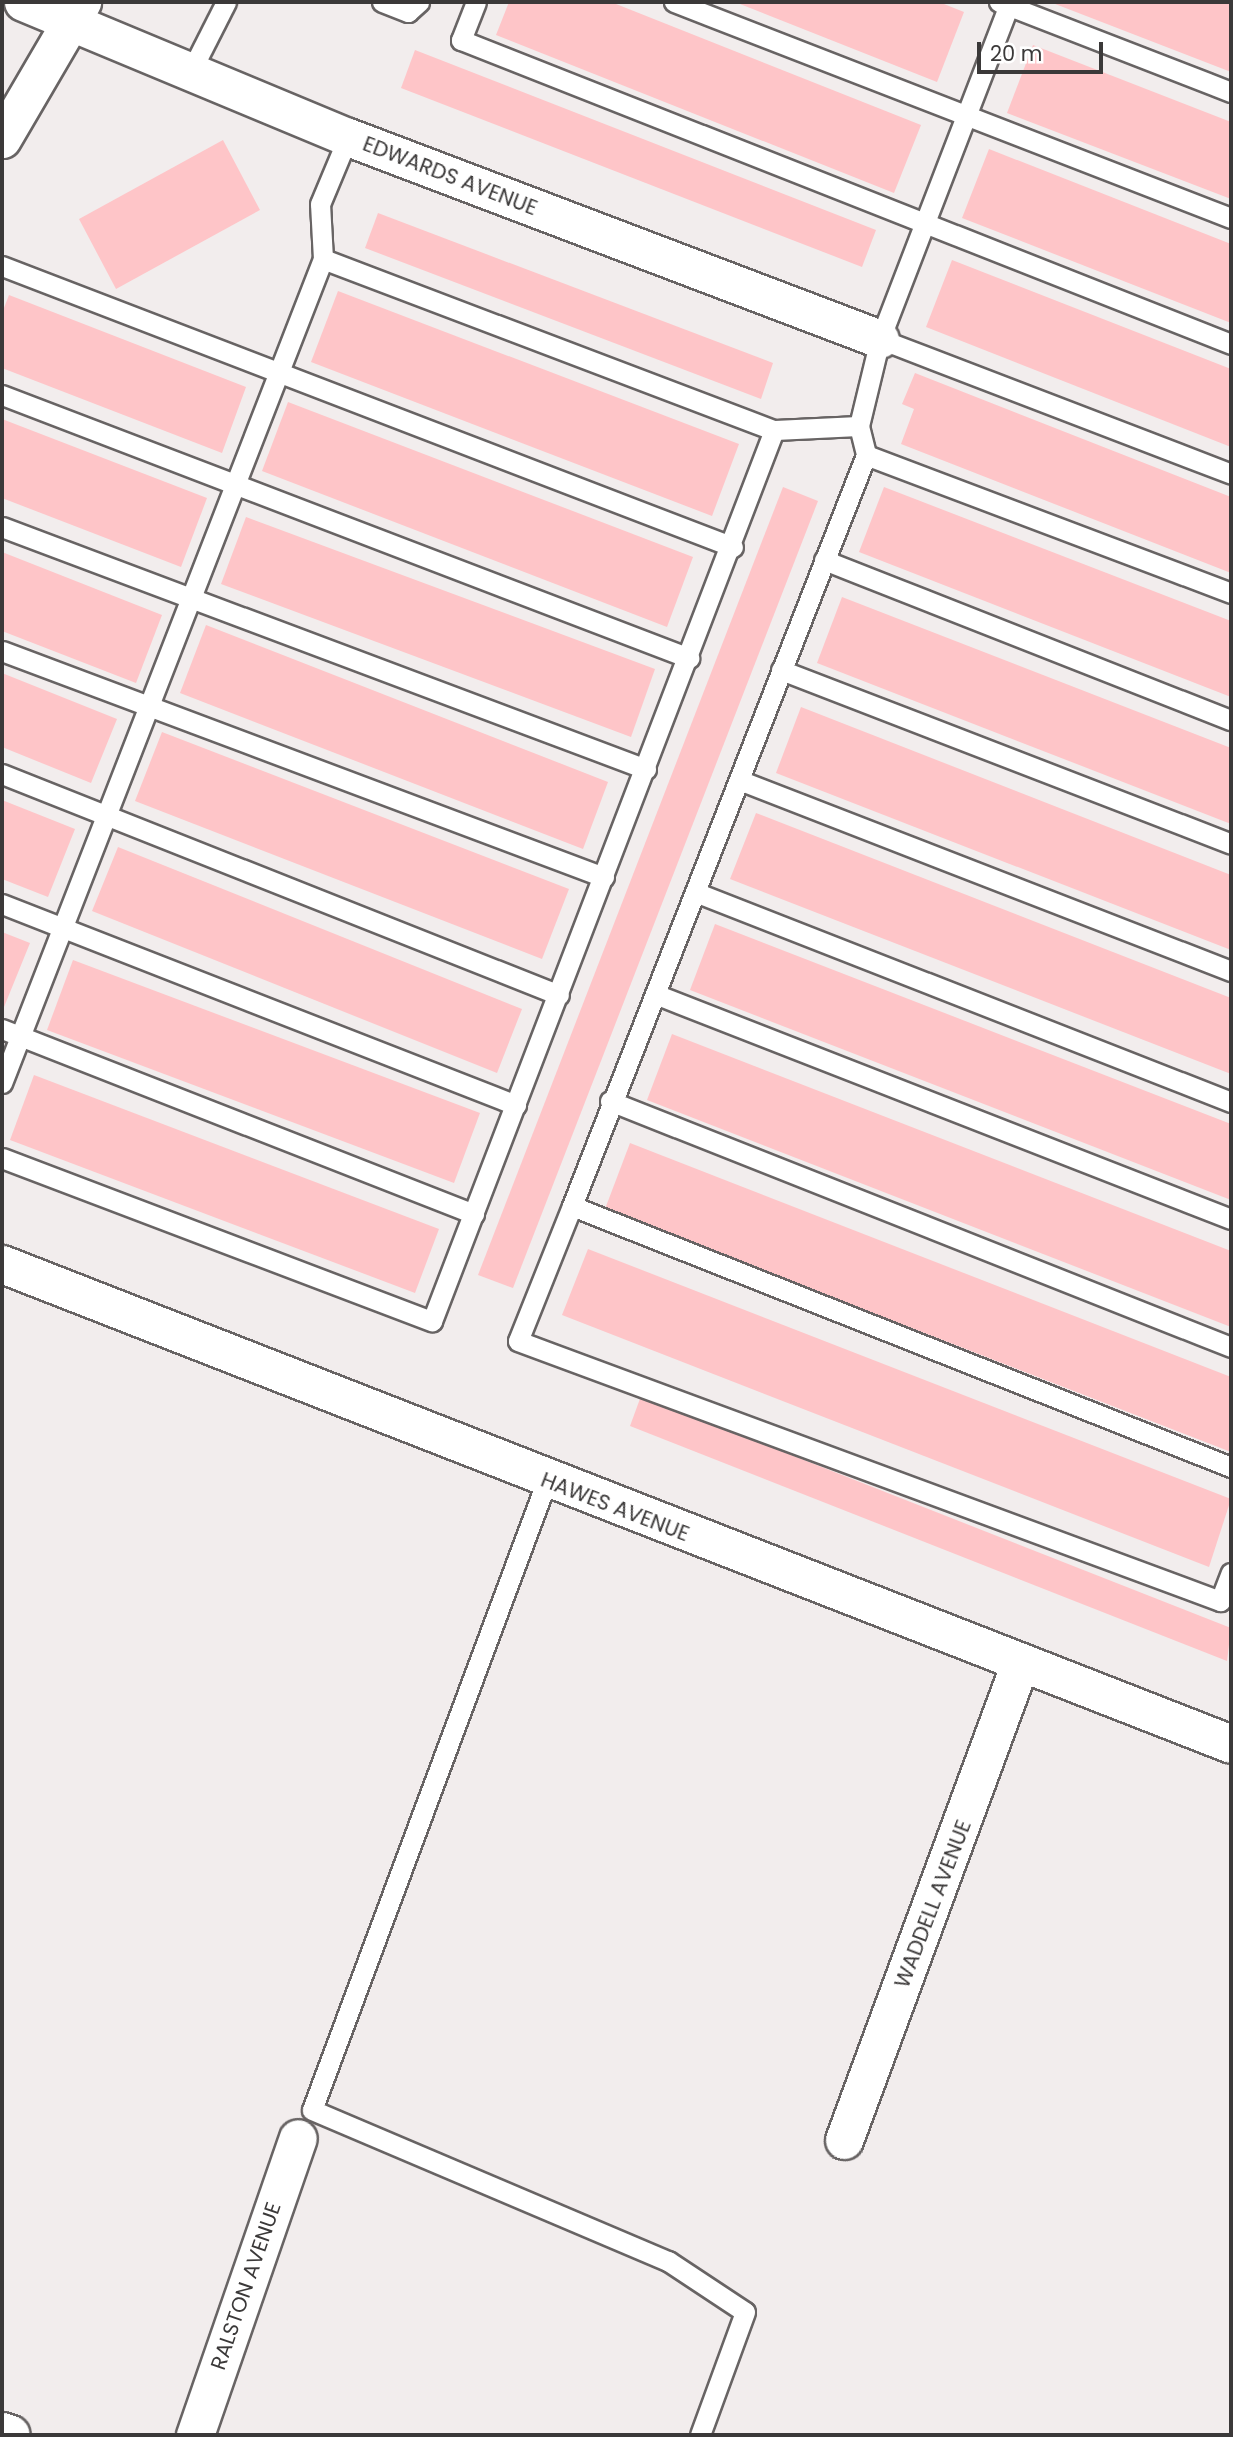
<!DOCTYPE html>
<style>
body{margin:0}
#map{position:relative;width:1233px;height:2437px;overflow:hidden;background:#f2eded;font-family:Poppins,sans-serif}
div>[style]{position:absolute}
.building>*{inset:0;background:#fec5c8}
.roads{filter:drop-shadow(2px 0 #686464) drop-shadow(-2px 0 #686464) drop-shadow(0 2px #686464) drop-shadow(0 -2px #686464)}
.service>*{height:19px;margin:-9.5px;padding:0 9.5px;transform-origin:9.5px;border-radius:9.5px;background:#fff}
.minor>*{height:37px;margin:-18.5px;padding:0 18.5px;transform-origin:18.5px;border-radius:18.5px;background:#fff}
.secondary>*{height:38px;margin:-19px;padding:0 19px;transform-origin:19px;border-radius:19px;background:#fff}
span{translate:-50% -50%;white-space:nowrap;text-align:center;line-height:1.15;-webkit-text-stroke:7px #fff;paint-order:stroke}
.street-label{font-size:21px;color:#3b3939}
.frame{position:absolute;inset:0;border:4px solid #3b3939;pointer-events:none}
.scale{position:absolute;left:977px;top:42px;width:126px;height:32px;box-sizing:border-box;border:4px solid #3b3939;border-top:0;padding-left:9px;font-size:21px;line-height:24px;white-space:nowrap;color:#3b3939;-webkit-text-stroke:5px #fff;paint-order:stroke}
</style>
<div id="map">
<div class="building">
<i style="clip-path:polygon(509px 2px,611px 2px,921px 125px,894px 193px,496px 35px)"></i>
<i style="clip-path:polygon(735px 2px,939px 2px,964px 12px,937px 82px)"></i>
<i style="clip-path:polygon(1050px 2px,1231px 2px,1231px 72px)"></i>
<i style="clip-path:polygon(1033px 45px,1231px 122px,1231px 199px,1007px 113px)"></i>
<i style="clip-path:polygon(415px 50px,876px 230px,862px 267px,401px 88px)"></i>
<i style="clip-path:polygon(223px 140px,260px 210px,116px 289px,79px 219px)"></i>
<i style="clip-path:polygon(989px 149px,1231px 244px,1231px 323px,962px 218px)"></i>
<i style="clip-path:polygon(378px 213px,773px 363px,761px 399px,365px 248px)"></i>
<i style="clip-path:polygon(952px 260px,1231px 369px,1231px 447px,926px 327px)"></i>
<i style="clip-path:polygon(338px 291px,739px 444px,712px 516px,311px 362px)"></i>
<i style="clip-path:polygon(9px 295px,246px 387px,222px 453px,2px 368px,2px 313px)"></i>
<i style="clip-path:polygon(915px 373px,1231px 497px,1231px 573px,901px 444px,914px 409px,902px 404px)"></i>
<i style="clip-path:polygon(288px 402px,693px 557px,667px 627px,262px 471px)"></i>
<i style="clip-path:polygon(2px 419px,207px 498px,181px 567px,2px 498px)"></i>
<i style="clip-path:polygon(783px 487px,818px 501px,513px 1288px,478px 1275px)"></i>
<i style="clip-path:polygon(884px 487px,1231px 621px,1231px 697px,859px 552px)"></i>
<i style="clip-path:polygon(246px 517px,655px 669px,631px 737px,221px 584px)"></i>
<i style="clip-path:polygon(2px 552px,162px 615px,136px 683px,2px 631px)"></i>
<i style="clip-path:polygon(842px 597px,1231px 748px,1231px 824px,817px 663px)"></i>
<i style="clip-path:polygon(206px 625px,608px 782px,583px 849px,180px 693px)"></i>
<i style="clip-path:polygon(2px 673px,117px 719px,91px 783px,2px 747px)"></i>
<i style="clip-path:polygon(801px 707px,1231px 875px,1231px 950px,776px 773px)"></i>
<i style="clip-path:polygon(162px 732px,569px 889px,542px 959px,135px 801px)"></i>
<i style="clip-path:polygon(2px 800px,75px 829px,48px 897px,2px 879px)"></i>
<i style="clip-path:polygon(756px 813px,1231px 998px,1231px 1074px,730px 879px)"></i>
<i style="clip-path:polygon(118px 847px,522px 1009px,497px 1073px,92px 911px)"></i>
<i style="clip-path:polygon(715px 924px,1231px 1124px,1231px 1200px,690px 990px)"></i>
<i style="clip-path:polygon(2px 932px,30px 943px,2px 1012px)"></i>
<i style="clip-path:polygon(73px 960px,480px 1113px,454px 1183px,47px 1030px)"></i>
<i style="clip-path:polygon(672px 1034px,1231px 1251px,1231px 1327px,647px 1100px)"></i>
<i style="clip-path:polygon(34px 1075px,439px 1229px,415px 1293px,10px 1140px)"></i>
<i style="clip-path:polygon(630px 1143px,1231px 1377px,1231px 1452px,605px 1209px)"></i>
<i style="clip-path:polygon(588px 1249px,1231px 1499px,1209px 1567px,562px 1315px)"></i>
<i style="clip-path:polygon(641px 1396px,1231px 1628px,1227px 1661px,630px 1426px)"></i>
</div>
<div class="roads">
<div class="service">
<i style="left:382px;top:2px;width:28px;rotate:21deg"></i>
<i style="left:408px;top:12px;width:15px;rotate:-42deg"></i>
<i style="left:476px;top:2px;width:41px;rotate:111.5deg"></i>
<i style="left:461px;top:40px;width:828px;rotate:21.54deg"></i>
<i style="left:674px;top:2px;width:597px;rotate:21.2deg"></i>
<i style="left:999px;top:2px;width:249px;rotate:21.2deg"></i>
<i style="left:1010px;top:2px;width:361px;rotate:111.1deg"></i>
<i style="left:880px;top:339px;width:89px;rotate:103.6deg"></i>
<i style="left:859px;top:426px;width:30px;rotate:76deg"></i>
<i style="left:866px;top:455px;width:806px;rotate:111.38deg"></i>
<i style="left:572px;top:1206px;width:709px;rotate:21.61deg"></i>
<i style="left:190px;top:73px;width:80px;rotate:-63.1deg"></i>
<i style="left:323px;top:259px;width:482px;rotate:20.8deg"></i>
<i style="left:774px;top:430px;width:85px;rotate:-2.7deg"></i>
<i style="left:2px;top:266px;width:783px;rotate:21.03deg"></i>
<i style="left:880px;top:339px;width:376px;rotate:21deg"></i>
<i style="left:2px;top:395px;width:736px;rotate:20.95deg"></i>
<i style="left:866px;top:455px;width:390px;rotate:20.7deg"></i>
<i style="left:2px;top:527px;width:688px;rotate:20.6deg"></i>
<i style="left:824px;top:560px;width:437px;rotate:21.5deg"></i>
<i style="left:2px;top:651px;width:643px;rotate:20.58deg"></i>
<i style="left:781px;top:670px;width:482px;rotate:21.1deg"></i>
<i style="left:2px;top:774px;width:599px;rotate:21.64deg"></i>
<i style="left:739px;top:780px;width:528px;rotate:21.22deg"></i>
<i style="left:695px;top:892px;width:576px;rotate:21.39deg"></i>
<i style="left:2px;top:904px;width:552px;rotate:21.36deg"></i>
<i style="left:655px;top:994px;width:618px;rotate:21.34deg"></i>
<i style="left:2px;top:1029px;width:507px;rotate:21.4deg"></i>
<i style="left:2px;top:1083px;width:884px;rotate:-68.72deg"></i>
<i style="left:323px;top:259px;width:55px;rotate:-93.1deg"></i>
<i style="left:320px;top:204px;width:73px;rotate:-67.3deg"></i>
<i style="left:610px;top:1101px;width:668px;rotate:21.61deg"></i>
<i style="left:2px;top:1158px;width:460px;rotate:20.8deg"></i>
<i style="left:432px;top:1321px;width:954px;rotate:-69deg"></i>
<i style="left:572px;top:1206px;width:145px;rotate:111.8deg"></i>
<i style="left:518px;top:1341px;width:749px;rotate:20.32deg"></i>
<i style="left:1220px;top:1601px;width:30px;rotate:-69deg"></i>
<i style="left:547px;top:1480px;width:672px;rotate:110.46deg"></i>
<i style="left:312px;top:2110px;width:387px;rotate:23deg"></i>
<i style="left:668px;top:2261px;width:92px;rotate:33.5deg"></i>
<i style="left:745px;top:2312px;width:131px;rotate:110.1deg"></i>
</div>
<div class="minor">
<i style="left:23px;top:2px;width:352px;rotate:22.6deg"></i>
<i style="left:348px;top:137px;width:569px;rotate:20.79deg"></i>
<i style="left:2px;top:139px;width:159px;rotate:-59.7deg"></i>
<i style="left:2px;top:1264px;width:1319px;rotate:21.33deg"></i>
<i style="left:844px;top:2140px;width:505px;rotate:-69.74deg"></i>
<i style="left:195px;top:2435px;width:314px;rotate:-70.9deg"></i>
</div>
<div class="secondary">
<i style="left:2px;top:2432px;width:9px;rotate:18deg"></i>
</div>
</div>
<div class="street-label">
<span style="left:450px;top:176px;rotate:21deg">EDWARDS AVENUE</span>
<span style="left:615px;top:1507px;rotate:21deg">HAWES AVENUE</span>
<span style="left:933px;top:1904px;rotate:-69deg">WADDELL AVENUE</span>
<span style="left:246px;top:2286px;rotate:-71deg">RALSTON AVENUE</span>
</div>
<div class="frame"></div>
<div class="scale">20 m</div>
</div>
